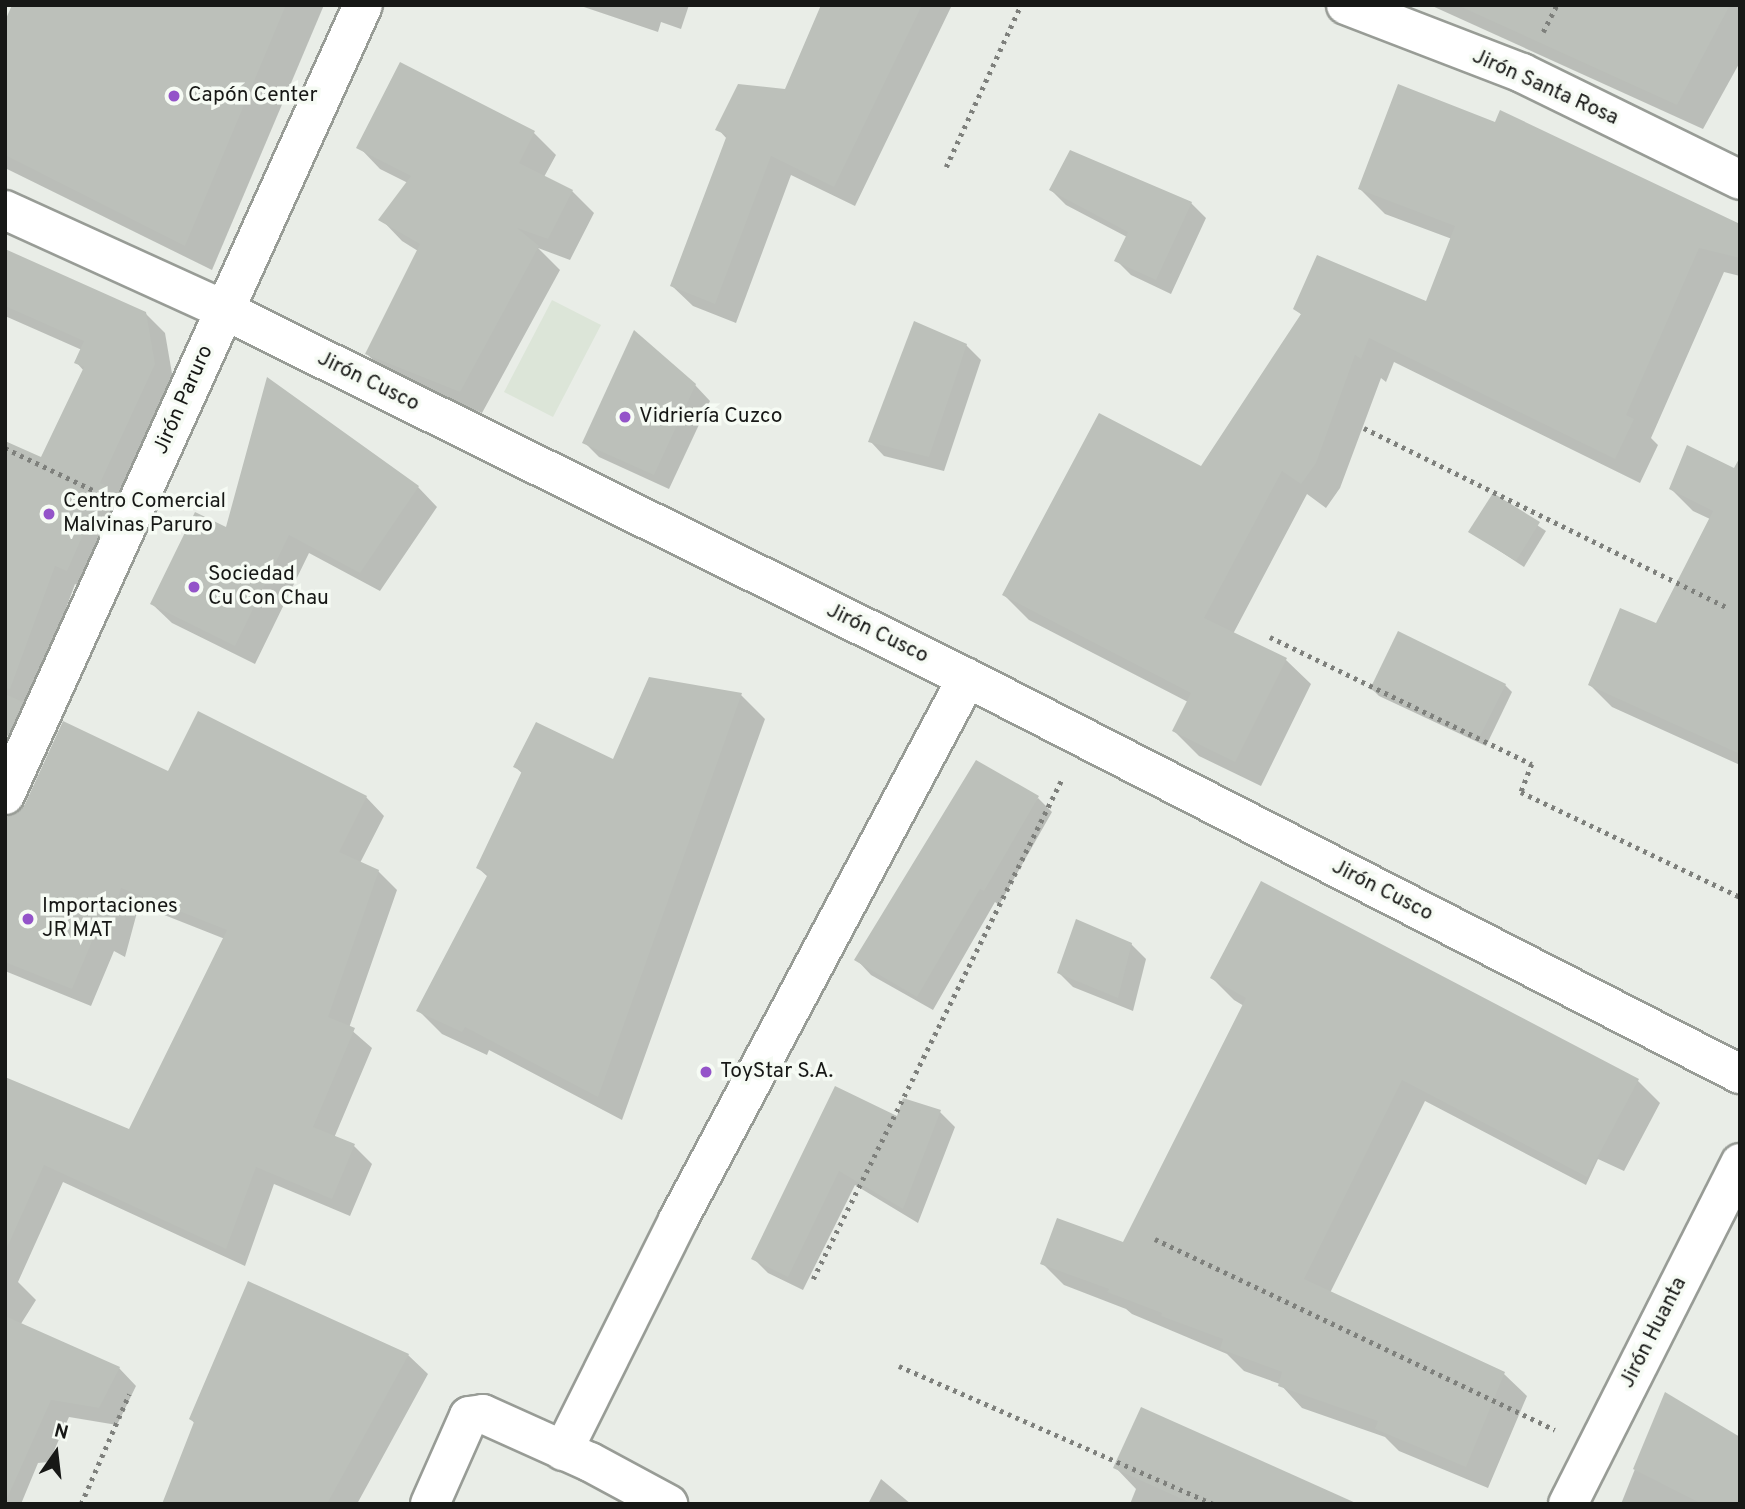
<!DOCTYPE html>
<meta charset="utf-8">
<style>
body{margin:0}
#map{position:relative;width:1745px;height:1509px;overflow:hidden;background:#e9ede7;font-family:Overpass,sans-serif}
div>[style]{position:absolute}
.built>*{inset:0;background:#dce5d8}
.shadow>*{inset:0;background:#0003}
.building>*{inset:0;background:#bcc0ba}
.path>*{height:4.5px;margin-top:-2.25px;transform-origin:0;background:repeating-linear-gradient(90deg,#7e807c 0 3.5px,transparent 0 8.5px)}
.roads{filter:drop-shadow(2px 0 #989c96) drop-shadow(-2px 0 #989c96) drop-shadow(0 2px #989c96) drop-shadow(0 -2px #989c96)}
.minor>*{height:38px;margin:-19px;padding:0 19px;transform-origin:19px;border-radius:19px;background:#fff}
.dots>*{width:19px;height:19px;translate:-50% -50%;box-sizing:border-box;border:4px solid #f6fbf4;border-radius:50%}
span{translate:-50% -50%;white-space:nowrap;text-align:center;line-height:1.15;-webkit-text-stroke:7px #f6fbf4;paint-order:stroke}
.street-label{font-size:21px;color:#171816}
.poi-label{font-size:21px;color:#171816}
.left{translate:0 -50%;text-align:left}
.frame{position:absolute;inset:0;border:7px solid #171816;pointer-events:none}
.north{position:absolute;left:21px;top:1418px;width:70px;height:70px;-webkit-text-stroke:5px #f6fbf4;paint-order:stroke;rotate:14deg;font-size:19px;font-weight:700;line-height:28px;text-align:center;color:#171816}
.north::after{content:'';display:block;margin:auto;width:24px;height:32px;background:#171816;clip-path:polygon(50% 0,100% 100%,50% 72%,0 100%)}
</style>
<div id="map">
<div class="built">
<i style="clip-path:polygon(552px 300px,601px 325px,553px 417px,504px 392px)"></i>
</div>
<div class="shadow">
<i style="clip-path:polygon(14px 5px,324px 5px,212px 270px,5px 168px,5px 25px)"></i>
<i style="clip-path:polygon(578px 5px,689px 5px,681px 29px,661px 22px,658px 32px)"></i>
<i style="clip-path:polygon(823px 5px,952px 5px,855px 206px,791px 175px,736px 323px,693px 306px,672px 286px,727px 139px,718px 129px,786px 91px)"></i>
<i style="clip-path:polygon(1430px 5px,1740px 5px,1740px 62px,1703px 129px)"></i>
<i style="clip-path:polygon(401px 65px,534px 133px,556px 155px,544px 177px,572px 191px,594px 213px,570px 260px,538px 248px,560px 270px,482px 413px,389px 376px,367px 354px,418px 251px,402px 241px,381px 219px,408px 183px,380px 169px,359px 147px)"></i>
<i style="clip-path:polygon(1360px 189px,1740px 226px,1740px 276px,1724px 272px,1651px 438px,1658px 445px,1640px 483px,1394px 362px,1386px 382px,1381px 378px,1340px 488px,1326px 508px,1307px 494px,1233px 634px,1286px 660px,1311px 684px,1261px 786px,1199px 756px,1174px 731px,1188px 702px,1029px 620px,1004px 595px,1202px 469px,1302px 315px,1295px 309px,1427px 303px,1452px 239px,1385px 214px)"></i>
<i style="clip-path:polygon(1051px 190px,1191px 203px,1206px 218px,1171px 294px,1131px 275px,1117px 261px,1127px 237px,1066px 205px)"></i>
<i style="clip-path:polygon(5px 252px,145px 313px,165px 333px,174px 385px,87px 590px,75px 584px,18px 740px,5px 734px,5px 443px,42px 459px,84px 371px,76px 362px,82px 350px,5px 316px)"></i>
<i style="clip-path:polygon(966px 345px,981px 360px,944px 471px,884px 456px,870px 441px)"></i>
<i style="clip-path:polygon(695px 385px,710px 401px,669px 489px,599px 457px,584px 442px)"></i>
<i style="clip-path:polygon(1740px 473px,1740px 765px,1612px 707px,1590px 685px,1657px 625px,1710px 519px,1693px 511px,1671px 489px)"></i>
<i style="clip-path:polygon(418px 487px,437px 507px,380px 591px,309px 553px,255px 664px,172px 623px,152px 604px,227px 529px)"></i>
<i style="clip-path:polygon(1493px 496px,1546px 531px,1524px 567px,1471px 532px)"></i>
<i style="clip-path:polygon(1505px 685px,1512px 692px,1486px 746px,1379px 696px,1372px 689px)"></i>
<i style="clip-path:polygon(741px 695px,765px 719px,622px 1120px,489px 1050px,487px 1055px,442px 1034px,418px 1010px,488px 877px,478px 868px,523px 774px,515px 767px,614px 761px)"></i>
<i style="clip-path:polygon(169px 773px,366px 797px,384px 816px,360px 863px,378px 871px,397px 890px,349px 1028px,372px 1048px,334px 1138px,354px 1146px,372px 1164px,350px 1216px,274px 1184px,245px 1266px,63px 1182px,18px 1282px,36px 1300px,12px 1338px,5px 1335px,5px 1079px,129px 1131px,225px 939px,139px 905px,125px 957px,114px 951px,91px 1006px,5px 971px,5px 888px)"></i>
<i style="clip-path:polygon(1038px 798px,1052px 812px,999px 905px,995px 902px,933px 1010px,871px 975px,857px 960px)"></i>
<i style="clip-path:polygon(1131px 944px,1146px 959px,1133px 1011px,1073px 987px,1059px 973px)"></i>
<i style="clip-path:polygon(1212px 978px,1638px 1081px,1660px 1103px,1624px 1171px,1598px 1159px,1586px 1185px,1425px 1101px,1330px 1293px,1504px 1374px,1527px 1396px,1488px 1488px,1399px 1451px,1385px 1437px,1302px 1408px,1280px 1384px,1244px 1371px,1227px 1354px,1132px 1314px,1126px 1309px,1064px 1285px,1042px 1263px,1124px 1245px,1244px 1006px,1234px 1000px)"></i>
<i style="clip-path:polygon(836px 1088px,898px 1118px,940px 1112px,955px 1127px,918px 1223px,855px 1185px,803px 1290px,768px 1273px,753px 1258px)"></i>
<i style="clip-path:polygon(249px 1284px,408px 1355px,428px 1374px,357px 1504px,164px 1504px,195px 1424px,191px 1419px)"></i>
<i style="clip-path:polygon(5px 1367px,119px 1368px,136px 1386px,117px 1425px,69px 1417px,49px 1462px,38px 1463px,21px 1504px,5px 1504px)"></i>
<i style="clip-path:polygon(1665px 1394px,1740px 1504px,1621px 1504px)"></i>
<i style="clip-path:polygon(1115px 1467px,1353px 1504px,1130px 1504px,1136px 1489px)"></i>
<i style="clip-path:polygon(881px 1479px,911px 1504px,868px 1504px)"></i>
</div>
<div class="building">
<i style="clip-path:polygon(12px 5px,286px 5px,185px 246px,5px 155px,5px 21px)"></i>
<i style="clip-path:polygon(821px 5px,922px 5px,834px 187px,771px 156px,715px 304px,670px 286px,727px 135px,715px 130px,738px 84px,785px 89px)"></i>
<i style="clip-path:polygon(1457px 5px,1730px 5px,1677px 105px)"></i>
<i style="clip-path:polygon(400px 62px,535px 131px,519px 163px,573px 190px,548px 239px,517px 228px,539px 246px,460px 392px,365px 354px,420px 244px,378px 220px,411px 176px,356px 148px)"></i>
<i style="clip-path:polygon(1398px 84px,1495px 122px,1500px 110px,1740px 224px,1740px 258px,1699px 248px,1626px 415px,1634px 419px,1615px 459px,1369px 338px,1361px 359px,1355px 355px,1316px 463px,1301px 484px,1282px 471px,1204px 618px,1287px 658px,1235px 762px,1172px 731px,1191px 693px,1002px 595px,1099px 413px,1201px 466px,1301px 314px,1293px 309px,1317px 255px,1426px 301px,1455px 226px,1358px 189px)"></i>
<i style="clip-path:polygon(1070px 150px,1192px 202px,1156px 280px,1114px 261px,1128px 232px,1049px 190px)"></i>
<i style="clip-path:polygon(5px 249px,146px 312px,155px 364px,100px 483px,105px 485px,67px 571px,55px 566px,10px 689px,5px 688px,5px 441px,41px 457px,84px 367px,74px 363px,84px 341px,5px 306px)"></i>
<i style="clip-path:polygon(914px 321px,967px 344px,929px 457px,868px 442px)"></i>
<i style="clip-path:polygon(634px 330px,696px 384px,654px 475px,582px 443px)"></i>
<i style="clip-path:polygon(267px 377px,419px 486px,360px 573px,289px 535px,235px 646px,150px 604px,195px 512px,226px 527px)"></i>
<i style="clip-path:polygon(1687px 445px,1734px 468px,1740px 457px,1740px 754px,1588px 685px,1620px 608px,1656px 623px,1713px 511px,1669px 489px)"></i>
<i style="clip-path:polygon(1493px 493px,1540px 522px,1516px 561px,1468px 532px)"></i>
<i style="clip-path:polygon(1398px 631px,1506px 684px,1478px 740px,1370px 689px)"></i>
<i style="clip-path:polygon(649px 677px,742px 693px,598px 1097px,465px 1027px,462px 1032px,416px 1011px,488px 874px,476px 868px,522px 771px,513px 767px,536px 722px,613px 759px)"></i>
<i style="clip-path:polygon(5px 694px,23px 702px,5px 741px)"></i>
<i style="clip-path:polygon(198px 711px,367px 796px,339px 852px,379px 870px,328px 1017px,355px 1028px,313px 1127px,355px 1144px,332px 1199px,256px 1167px,226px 1249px,44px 1165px,5px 1252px,5px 1077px,129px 1129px,227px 930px,121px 888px,106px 940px,95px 934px,72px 989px,5px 962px,5px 817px,17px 813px,25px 804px,63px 721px,168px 771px)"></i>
<i style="clip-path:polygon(976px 760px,1039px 796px,984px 891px,980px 889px,917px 997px,854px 960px)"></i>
<i style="clip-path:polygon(1261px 881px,1639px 1079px,1587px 1177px,1402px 1080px,1304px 1279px,1505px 1372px,1466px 1467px,1375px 1429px,1378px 1421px,1278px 1386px,1282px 1372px,1220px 1349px,1223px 1339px,1161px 1316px,1162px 1313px,1107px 1292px,1109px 1289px,1040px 1264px,1057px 1218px,1123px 1242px,1246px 998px,1210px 978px)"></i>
<i style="clip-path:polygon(1076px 919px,1132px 943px,1118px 998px,1057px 973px)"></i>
<i style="clip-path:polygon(835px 1086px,897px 1116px,903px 1098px,941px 1110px,903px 1209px,839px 1171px,788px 1277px,751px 1259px)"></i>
<i style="clip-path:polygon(248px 1281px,409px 1354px,327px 1504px,162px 1504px,194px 1422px,189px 1419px)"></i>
<i style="clip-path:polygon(5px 1316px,120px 1367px,99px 1408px,51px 1400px,5px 1503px)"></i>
<i style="clip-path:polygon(1665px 1392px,1740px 1437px,1740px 1504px,1702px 1504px,1633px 1469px)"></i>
<i style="clip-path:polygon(1141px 1407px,1271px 1465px,1358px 1504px,1193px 1504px,1113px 1468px)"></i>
</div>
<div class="path">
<i style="left:1543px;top:32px;width:30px;rotate:-63deg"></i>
<i style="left:946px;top:167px;width:179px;rotate:-65.2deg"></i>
<i style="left:1364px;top:428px;width:407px;rotate:26.3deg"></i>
<i style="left:5px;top:448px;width:98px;rotate:25.5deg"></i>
<i style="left:1270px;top:637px;width:291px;rotate:25.9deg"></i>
<i style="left:1532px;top:764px;width:30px;rotate:111deg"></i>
<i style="left:1521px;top:792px;width:243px;rotate:25.6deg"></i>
<i style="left:1155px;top:1239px;width:443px;rotate:25.5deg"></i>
<i style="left:813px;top:1279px;width:559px;rotate:-63.53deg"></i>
<i style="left:899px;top:1366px;width:344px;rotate:23.7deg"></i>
<i style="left:81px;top:1504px;width:120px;rotate:-66.4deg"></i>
</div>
<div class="roads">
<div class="minor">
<i style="left:1346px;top:5px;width:189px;rotate:21.1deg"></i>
<i style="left:1522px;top:73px;width:243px;rotate:26.1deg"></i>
<i style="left:5px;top:210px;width:241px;rotate:24.5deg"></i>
<i style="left:224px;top:310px;width:829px;rotate:26.35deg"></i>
<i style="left:967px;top:678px;width:869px;rotate:27.13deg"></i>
<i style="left:5px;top:795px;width:867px;rotate:-65.62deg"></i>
<i style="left:563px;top:1451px;width:258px;rotate:-63.5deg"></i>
<i style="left:678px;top:1220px;width:614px;rotate:-61.93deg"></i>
<i style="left:430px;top:1504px;width:96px;rotate:-66.1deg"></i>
<i style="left:469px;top:1416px;width:14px;rotate:-8deg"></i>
<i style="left:483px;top:1414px;width:117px;rotate:24.2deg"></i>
<i style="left:590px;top:1462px;width:89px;rotate:28.3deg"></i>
<i style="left:1568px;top:1504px;width:382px;rotate:-63.2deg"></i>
</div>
</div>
<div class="dots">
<i style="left:174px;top:96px;background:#9454c9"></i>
<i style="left:625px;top:417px;background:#9454c9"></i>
<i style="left:49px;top:514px;background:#9454c9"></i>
<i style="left:194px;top:587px;background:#9454c9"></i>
<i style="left:28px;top:919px;background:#9454c9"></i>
<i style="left:706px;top:1072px;background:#9454c9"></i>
</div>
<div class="street-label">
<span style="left:1545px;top:88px;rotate:24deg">Jirón Santa Rosa</span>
<span style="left:368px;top:382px;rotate:26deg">Jirón Cusco</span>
<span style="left:184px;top:400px;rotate:-66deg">Jirón Paruro</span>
<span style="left:877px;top:634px;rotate:26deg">Jirón Cusco</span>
<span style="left:1382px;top:891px;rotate:27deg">Jirón Cusco</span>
<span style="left:1654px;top:1333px;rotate:-63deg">Jirón Huanta</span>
</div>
<div class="poi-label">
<span class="left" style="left:188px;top:96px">Capón Center</span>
<span class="left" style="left:639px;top:417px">Vidriería Cuzco</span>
<span class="left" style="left:63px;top:514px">Centro Comercial<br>Malvinas Paruro</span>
<span class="left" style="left:208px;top:587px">Sociedad<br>Cu Con Chau</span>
<span class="left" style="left:42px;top:919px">Importaciones<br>JR MAT</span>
<span class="left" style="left:720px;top:1072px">ToyStar S.A.</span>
</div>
<div class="frame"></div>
<div class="north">N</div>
</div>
